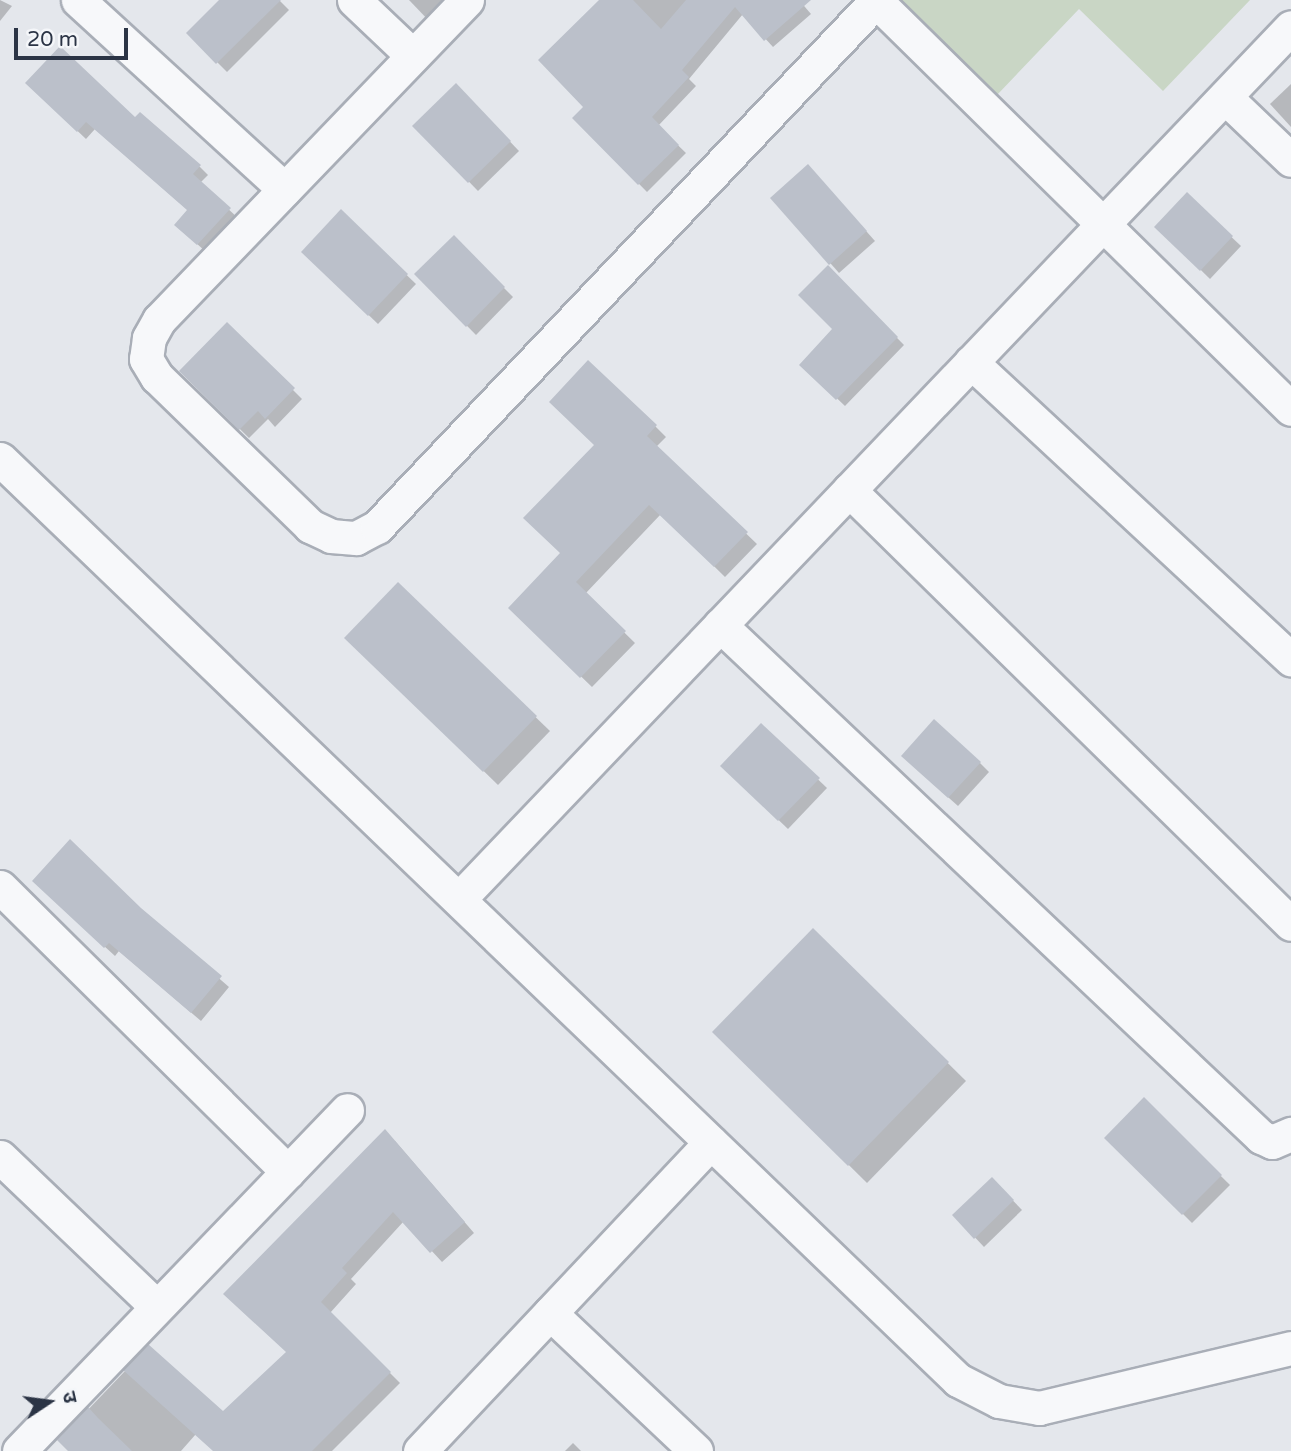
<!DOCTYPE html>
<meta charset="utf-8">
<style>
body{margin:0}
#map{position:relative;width:1291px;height:1451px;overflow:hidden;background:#e4e7ec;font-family:"Varela Round","Noto Sans Devanagari",sans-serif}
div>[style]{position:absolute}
.green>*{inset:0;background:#c9d6c5}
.shadow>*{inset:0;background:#0003}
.building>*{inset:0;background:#bbc0ca}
.roads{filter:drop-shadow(2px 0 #a9aeb7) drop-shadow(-2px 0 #a9aeb7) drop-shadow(0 2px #a9aeb7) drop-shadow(0 -2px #a9aeb7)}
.minor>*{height:33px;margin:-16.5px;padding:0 16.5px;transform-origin:16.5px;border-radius:16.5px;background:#f7f8fa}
span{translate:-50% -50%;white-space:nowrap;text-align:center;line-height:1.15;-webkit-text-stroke:5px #f4f6f9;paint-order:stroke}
.north{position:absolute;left:14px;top:1367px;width:70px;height:70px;-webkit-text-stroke:5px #f4f6f9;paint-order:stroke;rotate:77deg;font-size:19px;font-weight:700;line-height:28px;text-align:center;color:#2b3445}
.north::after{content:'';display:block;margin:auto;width:24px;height:32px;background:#2b3445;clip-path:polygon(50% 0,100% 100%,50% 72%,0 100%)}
.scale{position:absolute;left:14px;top:28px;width:114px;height:32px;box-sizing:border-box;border:4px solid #2b3445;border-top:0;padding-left:9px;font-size:21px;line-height:24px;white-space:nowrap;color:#2b3445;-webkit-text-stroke:5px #f4f6f9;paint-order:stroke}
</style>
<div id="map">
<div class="green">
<i style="clip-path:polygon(899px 0,1250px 0,1163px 91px,1079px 9px,997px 95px)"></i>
</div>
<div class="shadow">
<i style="clip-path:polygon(0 0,12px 6px,0 21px)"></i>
<i style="clip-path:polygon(221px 0,279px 0,289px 10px,227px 72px,188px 33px)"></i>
<i style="clip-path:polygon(409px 0,456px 0,432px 24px)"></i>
<i style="clip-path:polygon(600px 0,799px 0,811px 14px,773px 47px,743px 14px,689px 79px,696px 86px,658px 126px,686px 153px,647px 192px,574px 118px,586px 107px)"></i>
<i style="clip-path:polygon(27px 83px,200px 167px,208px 175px,200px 183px,238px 218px,206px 252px,185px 233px,189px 211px,95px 129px,86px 139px)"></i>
<i style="clip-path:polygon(1291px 84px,1291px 127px,1270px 104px)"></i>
<i style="clip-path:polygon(456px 85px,519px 151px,478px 191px,415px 126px)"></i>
<i style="clip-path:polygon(817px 176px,875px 241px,839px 273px,773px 198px)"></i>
<i style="clip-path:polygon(1187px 195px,1241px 246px,1210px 279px,1157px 227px)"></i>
<i style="clip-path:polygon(341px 212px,416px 284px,378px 324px,303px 252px)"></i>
<i style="clip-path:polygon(454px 238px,513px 297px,476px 335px,416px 274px)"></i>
<i style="clip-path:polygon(828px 268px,904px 345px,845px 406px,801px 364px,835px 329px)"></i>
<i style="clip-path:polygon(227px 324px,302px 399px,275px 427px,268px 419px,249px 438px,181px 371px)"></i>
<i style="clip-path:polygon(655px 426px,666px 437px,656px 447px,757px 544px,725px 577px,661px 514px,585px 594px,635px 643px,592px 687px,510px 608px,562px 554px,526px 518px)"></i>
<i style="clip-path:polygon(398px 584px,550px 731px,498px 785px,347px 638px)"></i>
<i style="clip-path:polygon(761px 725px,827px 788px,788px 829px,722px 766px)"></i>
<i style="clip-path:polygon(980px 763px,989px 772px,958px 806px,912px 765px)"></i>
<i style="clip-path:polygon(43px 890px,140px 910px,229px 987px,201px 1021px,119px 951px,115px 956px)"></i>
<i style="clip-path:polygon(813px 930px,966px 1081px,867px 1183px,714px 1032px)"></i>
<i style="clip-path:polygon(1144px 1100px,1230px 1185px,1192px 1223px,1107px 1138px)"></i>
<i style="clip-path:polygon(395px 1141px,474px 1233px,442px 1262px,404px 1221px,351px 1279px,356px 1284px,330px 1313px,400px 1383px,332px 1451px,215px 1451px,196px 1434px,181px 1451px,70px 1451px,59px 1440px,148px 1347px,223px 1413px,288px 1353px)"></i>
<i style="clip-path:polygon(992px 1179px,1022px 1210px,984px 1247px,954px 1215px)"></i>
<i style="clip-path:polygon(573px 1443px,581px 1451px,565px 1451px)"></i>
</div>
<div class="building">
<i style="clip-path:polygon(219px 0,281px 0,216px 64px,186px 33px)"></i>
<i style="clip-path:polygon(599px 0,633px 0,661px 29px,686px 0,811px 0,764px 41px,735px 7px,682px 70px,689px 77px,652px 117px,679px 145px,638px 185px,572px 118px,583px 107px,538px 60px)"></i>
<i style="clip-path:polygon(60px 46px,135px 117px,140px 112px,201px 165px,193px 174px,231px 208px,197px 245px,174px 225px,187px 210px,86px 122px,77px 132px,25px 83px)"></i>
<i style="clip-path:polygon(456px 83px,511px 141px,468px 183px,412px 126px)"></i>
<i style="clip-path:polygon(808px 164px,867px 231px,829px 265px,770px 198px)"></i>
<i style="clip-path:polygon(1187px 192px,1233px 236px,1200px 271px,1154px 227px)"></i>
<i style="clip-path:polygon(341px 209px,408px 274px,368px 316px,301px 252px)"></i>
<i style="clip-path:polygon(454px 235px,505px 287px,466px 327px,414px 274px)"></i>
<i style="clip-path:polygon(828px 265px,898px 337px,836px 400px,799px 365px,832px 329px,798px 295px)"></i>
<i style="clip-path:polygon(227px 322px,295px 388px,265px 419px,258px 411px,239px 430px,179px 371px)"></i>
<i style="clip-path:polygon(588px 360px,657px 425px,647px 436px,748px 532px,714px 567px,649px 505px,576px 582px,626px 631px,580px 678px,508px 608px,560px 553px,523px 518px,594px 445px,549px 402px)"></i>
<i style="clip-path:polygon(398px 582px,537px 716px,483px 772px,344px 638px)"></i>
<i style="clip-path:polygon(934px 719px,981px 762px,948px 798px,901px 756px)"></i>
<i style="clip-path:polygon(761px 723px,820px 778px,778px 821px,720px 766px)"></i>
<i style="clip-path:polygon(70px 839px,141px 908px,222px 976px,191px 1013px,109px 943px,104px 948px,32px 881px)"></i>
<i style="clip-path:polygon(813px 928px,949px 1062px,848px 1166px,712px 1032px)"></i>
<i style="clip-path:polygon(1144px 1097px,1222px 1175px,1182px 1215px,1104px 1138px)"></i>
<i style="clip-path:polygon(385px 1129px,465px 1222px,430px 1253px,393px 1212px,342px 1268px,347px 1273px,321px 1302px,391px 1372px,312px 1451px,213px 1451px,123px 1370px,148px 1344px,223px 1411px,286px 1352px,223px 1294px)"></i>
<i style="clip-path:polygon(992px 1177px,1014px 1200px,974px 1239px,952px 1215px)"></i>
<i style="clip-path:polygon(88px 1407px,98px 1418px,132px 1451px,68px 1451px,57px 1440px)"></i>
</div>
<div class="roads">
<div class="minor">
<i style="left:78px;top:0;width:280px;rotate:42.5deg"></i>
<i style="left:354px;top:0;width:81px;rotate:43.5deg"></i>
<i style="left:467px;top:0;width:444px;rotate:133.9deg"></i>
<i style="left:159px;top:320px;width:21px;rotate:119deg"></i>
<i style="left:149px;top:338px;width:21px;rotate:98deg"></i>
<i style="left:146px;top:359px;width:21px;rotate:59deg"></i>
<i style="left:157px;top:377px;width:214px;rotate:44.2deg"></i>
<i style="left:310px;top:526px;width:23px;rotate:25deg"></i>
<i style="left:331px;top:536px;width:25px;rotate:5deg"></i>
<i style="left:356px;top:538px;width:24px;rotate:-28deg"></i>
<i style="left:377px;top:527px;width:725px;rotate:-46.51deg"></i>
<i style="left:875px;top:0;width:583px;rotate:44.51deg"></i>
<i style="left:1225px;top:97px;width:91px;rotate:43.7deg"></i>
<i style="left:971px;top:362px;width:437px;rotate:42.9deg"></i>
<i style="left:0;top:459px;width:1329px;rotate:43.87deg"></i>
<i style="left:958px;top:1380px;width:46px;rotate:27.1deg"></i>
<i style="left:999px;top:1401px;width:41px;rotate:9.9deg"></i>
<i style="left:1039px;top:1408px;width:259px;rotate:-13.4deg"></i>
<i style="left:849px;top:490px;width:619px;rotate:44.48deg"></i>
<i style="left:720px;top:625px;width:745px;rotate:43.42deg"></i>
<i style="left:1261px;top:1137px;width:12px;rotate:24deg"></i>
<i style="left:1272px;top:1142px;width:21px;rotate:-23deg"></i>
<i style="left:0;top:887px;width:405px;rotate:44.7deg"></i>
<i style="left:459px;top:899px;width:1205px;rotate:-46.34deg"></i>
<i style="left:0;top:1157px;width:217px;rotate:43.7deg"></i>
<i style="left:550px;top:1313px;width:201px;rotate:43.4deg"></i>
<i style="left:19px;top:1451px;width:473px;rotate:-46.1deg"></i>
<i style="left:420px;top:1451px;width:424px;rotate:-46.7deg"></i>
</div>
</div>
<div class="north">उ</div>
<div class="scale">20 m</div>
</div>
